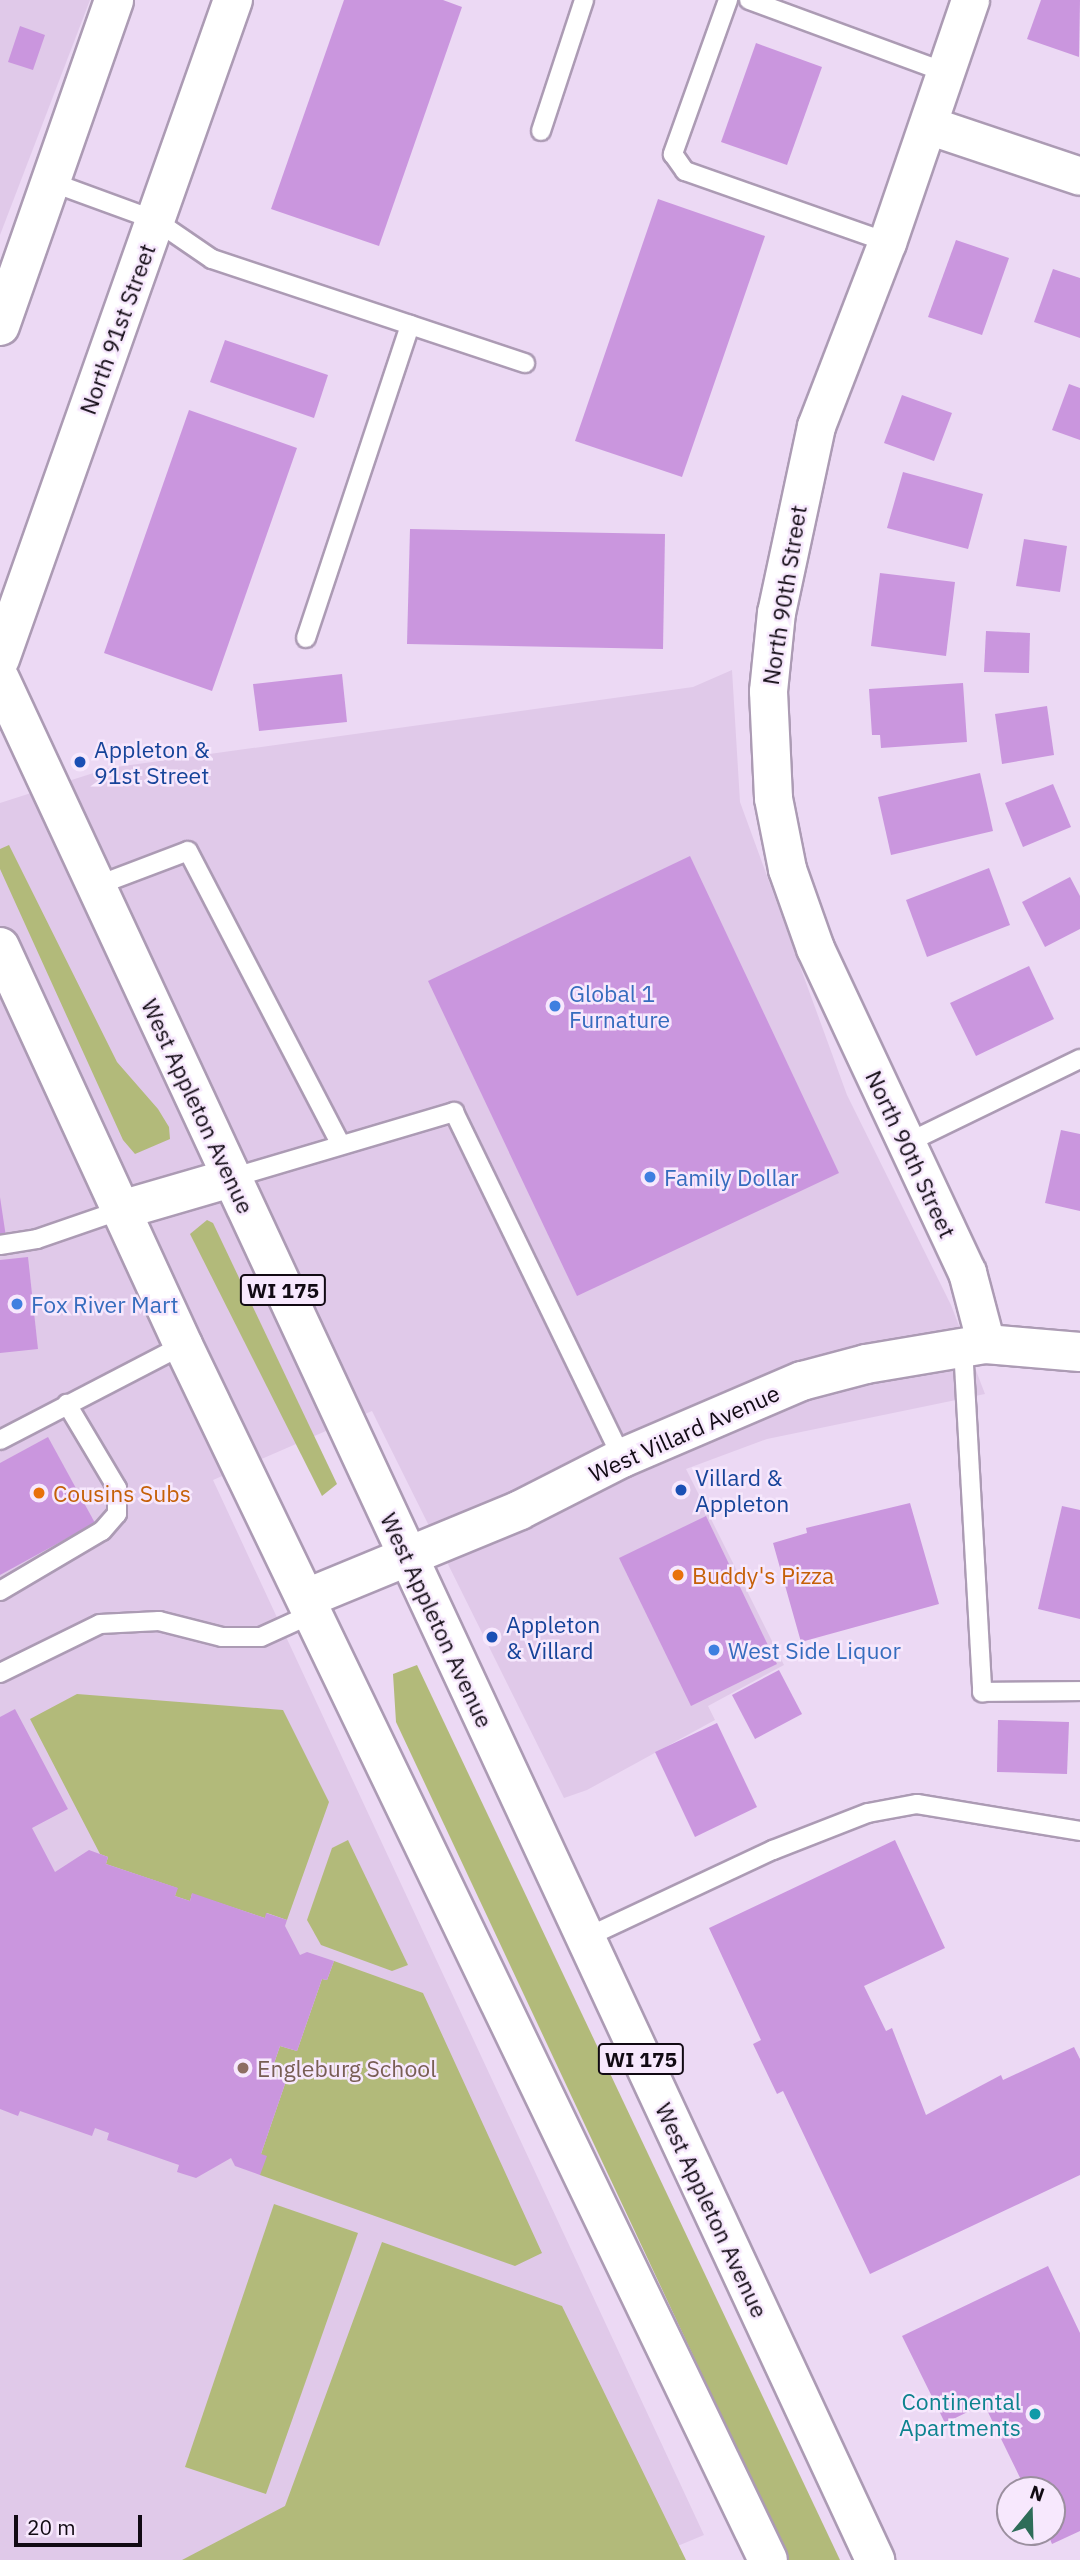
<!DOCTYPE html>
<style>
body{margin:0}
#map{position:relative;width:1080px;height:2560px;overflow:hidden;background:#ecd9f4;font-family:"IBM Plex Sans",sans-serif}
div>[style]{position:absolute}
.built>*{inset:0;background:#e0c9e9}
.green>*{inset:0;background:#b2ba7a}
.building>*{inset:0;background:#ca96de}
.roads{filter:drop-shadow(2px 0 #ac9bb4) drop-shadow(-2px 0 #ac9bb4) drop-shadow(0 2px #ac9bb4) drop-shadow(0 -2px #ac9bb4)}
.service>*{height:18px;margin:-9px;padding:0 9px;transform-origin:9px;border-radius:9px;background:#fff}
.minor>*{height:37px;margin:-18.5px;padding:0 18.5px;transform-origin:18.5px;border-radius:18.5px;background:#fff}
.tertiary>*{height:38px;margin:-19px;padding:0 19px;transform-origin:19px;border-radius:19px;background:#fff}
.secondary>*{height:38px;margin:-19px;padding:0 19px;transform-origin:19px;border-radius:19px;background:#fff}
.primary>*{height:38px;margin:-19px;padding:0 19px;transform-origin:19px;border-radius:19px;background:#fff}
.dots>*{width:19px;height:19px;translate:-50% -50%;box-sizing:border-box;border:4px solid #f7e8fd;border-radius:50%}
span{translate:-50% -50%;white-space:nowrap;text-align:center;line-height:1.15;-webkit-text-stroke:5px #f7e8fd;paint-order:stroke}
.shield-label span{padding:2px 5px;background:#f7e8fd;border:2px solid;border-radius:5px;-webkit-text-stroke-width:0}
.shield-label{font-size:21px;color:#110a13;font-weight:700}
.street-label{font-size:23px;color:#110a13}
.transit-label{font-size:23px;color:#164399}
.left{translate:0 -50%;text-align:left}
.shop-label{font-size:23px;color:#366cbe}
.food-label{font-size:23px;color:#c56008}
.education-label{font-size:23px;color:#785e54}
.culture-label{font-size:23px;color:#0d838f}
.right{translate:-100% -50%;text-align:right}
.north{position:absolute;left:996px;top:2476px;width:70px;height:70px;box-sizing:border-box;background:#f7e8fd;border:2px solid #9b8f9f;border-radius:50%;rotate:19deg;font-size:19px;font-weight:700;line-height:28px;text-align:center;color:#110a13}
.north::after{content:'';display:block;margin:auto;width:24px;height:32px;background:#2e6d59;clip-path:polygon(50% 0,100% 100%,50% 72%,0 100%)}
.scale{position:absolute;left:14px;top:2515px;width:128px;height:32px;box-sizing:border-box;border:4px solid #110a13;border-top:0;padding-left:9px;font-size:21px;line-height:24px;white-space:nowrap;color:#110a13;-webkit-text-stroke:5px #f7e8fd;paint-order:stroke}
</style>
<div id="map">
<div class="built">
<i style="clip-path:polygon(0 0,90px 0,0 235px)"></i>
<i style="clip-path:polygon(732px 670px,740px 802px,847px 1095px,951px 1305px,985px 1394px,767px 1439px,686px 1469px,784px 1665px,708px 1706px,715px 1720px,587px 1790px,564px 1798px,372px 1411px,213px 1480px,704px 2535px,644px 2560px,0 2560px,0 803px,109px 768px,693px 687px)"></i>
</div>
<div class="green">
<i style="clip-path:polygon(9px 845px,117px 1062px,158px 1109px,169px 1127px,170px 1139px,135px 1154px,123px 1140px,0 869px,0 849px)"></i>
<i style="clip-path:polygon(207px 1220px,213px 1223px,337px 1484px,322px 1496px,190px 1234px)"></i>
<i style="clip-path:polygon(417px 1665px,840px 2560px,789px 2560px,396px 1722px,393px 1674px)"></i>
<i style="clip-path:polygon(77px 1694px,283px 1710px,329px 1802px,287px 1920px,267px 1913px,265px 1918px,192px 1894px,190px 1901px,175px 1896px,177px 1888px,106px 1864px,108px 1857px,100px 1854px,30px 1719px)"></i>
<i style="clip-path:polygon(348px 1840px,408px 1965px,392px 1971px,321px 1945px,307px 1920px,332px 1848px)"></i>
<i style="clip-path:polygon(334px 1961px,423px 1993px,542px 2253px,515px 2266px,260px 2175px,261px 2154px,286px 2081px,270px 2075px,280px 2046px,297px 2051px,322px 1979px,327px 1980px)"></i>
<i style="clip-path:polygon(274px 2204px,358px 2233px,266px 2494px,185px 2467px)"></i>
<i style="clip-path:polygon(382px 2242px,562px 2306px,686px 2560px,182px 2560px,285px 2506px)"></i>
</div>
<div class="building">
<i style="clip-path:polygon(344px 0,443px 0,462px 7px,379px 246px,271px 209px)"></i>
<i style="clip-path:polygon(1041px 0,1080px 0,1079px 57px,1027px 39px)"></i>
<i style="clip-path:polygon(20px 26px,45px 35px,33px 70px,8px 62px)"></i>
<i style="clip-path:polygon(756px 43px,822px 67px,787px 165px,721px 142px)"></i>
<i style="clip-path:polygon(658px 199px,765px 236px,682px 477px,575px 441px)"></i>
<i style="clip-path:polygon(956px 240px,1009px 258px,982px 335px,928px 317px)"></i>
<i style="clip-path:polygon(1053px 269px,1080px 278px,1080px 338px,1034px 322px)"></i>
<i style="clip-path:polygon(225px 340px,328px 375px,314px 418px,210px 382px)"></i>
<i style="clip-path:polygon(1069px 384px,1080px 388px,1080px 440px,1052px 430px)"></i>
<i style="clip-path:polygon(902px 395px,952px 413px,934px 461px,884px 443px)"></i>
<i style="clip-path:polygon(189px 410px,297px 448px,212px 691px,104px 653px)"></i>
<i style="clip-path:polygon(903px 472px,983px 494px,968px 549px,887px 528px)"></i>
<i style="clip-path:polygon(410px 529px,665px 534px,663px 649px,407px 644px)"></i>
<i style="clip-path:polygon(1024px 539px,1067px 546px,1060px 592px,1016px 586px)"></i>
<i style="clip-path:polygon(880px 573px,955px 582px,946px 656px,871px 646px)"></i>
<i style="clip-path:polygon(986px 631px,1030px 633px,1029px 673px,984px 672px)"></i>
<i style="clip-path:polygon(342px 674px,347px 722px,259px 731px,253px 684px)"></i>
<i style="clip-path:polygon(963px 683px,967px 742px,881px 748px,880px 735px,872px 735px,869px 689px)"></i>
<i style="clip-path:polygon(1047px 706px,1054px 755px,1002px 764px,995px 714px)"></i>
<i style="clip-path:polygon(980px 773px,993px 831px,891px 855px,878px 797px)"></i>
<i style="clip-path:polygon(1053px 784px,1071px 827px,1023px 847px,1005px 803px)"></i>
<i style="clip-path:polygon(690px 856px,839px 1173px,577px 1296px,428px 981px)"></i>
<i style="clip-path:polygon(989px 868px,1010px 925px,927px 957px,906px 900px)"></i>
<i style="clip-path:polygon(1070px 877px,1080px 896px,1080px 929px,1045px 947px,1022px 902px)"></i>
<i style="clip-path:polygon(1029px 966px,1054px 1019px,976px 1056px,950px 1003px)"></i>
<i style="clip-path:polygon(1061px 1130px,1080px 1134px,1080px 1211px,1045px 1203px)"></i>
<i style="clip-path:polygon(0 1197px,6px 1237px,0 1238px)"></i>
<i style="clip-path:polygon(28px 1257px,38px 1349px,0 1353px,0 1260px)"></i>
<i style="clip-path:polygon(48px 1437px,95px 1523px,0 1575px,0 1463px)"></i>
<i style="clip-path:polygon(910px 1503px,939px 1604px,801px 1642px,773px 1543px,807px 1533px,806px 1528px)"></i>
<i style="clip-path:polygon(1062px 1506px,1080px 1510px,1080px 1619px,1038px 1609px)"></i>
<i style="clip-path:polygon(706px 1516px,777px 1664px,691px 1706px,619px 1558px)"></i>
<i style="clip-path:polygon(779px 1670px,802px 1714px,755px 1739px,732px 1695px)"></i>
<i style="clip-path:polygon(15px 1709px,68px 1809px,32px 1828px,55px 1872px,89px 1850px,108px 1857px,106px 1864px,178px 1888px,175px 1896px,190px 1901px,192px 1893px,265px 1918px,266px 1913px,287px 1920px,285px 1926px,300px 1955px,307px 1952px,334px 1961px,327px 1980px,322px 1979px,297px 2051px,280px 2046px,270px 2075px,286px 2081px,261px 2154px,267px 2156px,260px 2175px,235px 2166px,231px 2158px,196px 2178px,177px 2172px,179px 2165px,107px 2140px,109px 2133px,95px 2128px,92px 2136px,20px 2111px,18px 2116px,0 2109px,0 1717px)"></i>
<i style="clip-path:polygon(998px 1720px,1069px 1722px,1067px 1774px,997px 1772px)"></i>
<i style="clip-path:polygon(717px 1723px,757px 1807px,695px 1837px,655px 1752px)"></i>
<i style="clip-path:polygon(895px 1840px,945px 1948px,864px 1986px,886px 2031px,892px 2028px,926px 2115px,1001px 2075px,1003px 2080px,1074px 2047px,1080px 2059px,1080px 2175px,870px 2274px,783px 2091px,777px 2094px,753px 2044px,761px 2040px,709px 1928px)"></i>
<i style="clip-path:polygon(1048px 2266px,1080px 2333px,1080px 2531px,1052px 2544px,1047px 2532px,1052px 2532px,1052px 2490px,1026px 2490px,984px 2404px,945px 2423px,902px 2336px)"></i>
</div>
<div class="roads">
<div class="service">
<i style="left:728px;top:0;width:164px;rotate:109.7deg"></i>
<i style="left:673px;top:154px;width:21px;rotate:55deg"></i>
<i style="left:685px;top:171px;width:214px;rotate:19.4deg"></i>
<i style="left:749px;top:0;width:209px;rotate:20.2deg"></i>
<i style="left:541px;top:131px;width:138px;rotate:-71.8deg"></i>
<i style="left:51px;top:182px;width:111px;rotate:20.1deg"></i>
<i style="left:155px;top:220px;width:69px;rotate:34.4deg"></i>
<i style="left:212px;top:259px;width:330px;rotate:18.4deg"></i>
<i style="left:306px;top:638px;width:330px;rotate:-71.6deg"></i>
<i style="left:96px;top:886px;width:98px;rotate:-20.8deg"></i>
<i style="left:188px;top:851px;width:331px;rotate:62.5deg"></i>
<i style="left:905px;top:1144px;width:195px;rotate:-25.9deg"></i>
<i style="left:231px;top:1178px;width:233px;rotate:-16.5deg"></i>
<i style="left:454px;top:1112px;width:385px;rotate:64.1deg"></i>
<i style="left:0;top:1245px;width:37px;rotate:-9deg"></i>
<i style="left:37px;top:1239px;width:89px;rotate:-19deg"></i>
<i style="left:963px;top:1347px;width:346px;rotate:86.8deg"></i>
<i style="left:982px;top:1692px;width:98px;rotate:-0.6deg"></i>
<i style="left:0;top:1440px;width:206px;rotate:-27.4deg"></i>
<i style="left:0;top:1591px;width:118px;rotate:-30.5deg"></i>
<i style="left:102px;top:1531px;width:23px;rotate:-49deg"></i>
<i style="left:117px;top:1514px;width:26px;rotate:-90deg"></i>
<i style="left:117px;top:1488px;width:98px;rotate:-120.8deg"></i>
<i style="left:0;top:1673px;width:111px;rotate:-26.1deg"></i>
<i style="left:100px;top:1624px;width:59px;rotate:-2.9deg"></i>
<i style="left:159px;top:1621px;width:65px;rotate:14.3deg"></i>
<i style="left:222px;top:1637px;width:39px"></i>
<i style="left:261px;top:1637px;width:58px;rotate:-24.4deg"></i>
<i style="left:585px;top:1938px;width:208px;rotate:-25.1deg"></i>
<i style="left:773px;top:1850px;width:102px;rotate:-21.3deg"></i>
<i style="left:868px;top:1813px;width:50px;rotate:-10.4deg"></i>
<i style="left:917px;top:1804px;width:165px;rotate:9.4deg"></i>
</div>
<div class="minor">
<i style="left:970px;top:0;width:256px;rotate:108.9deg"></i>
<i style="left:887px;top:242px;width:197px;rotate:111.1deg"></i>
<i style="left:816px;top:426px;width:190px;rotate:102.1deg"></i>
<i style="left:776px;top:612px;width:79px;rotate:95.8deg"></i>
<i style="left:768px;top:691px;width:107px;rotate:87.3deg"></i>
<i style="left:773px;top:798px;width:72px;rotate:78.8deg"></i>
<i style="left:787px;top:869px;width:84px;rotate:70.5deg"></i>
<i style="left:815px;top:948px;width:358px;rotate:64.9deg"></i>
<i style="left:967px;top:1272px;width:74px;rotate:75.2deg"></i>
<i style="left:928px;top:125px;width:160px;rotate:18.5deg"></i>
</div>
<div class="tertiary">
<i style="left:307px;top:1598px;width:230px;rotate:-22.4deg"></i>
<i style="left:520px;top:1510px;width:114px;rotate:-27deg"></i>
<i style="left:622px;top:1458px;width:196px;rotate:-23.2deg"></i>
<i style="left:802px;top:1381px;width:66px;rotate:-14.9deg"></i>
<i style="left:866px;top:1364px;width:122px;rotate:-9.5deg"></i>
<i style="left:986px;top:1344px;width:94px;rotate:4.9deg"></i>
</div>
<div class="secondary">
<i style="left:0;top:326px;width:345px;rotate:-70.7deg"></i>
<i style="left:0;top:659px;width:699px;rotate:-70.53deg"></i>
</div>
<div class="primary">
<i style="left:0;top:679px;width:2075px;rotate:65.05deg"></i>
<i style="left:0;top:947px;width:438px;rotate:65.3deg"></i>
<i style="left:183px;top:1345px;width:1348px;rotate:64.29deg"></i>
<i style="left:121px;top:1210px;width:115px;rotate:-16.2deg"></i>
</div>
</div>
<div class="dots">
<i style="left:80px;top:762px;background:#1a4fb4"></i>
<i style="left:555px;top:1006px;background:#3f7fe0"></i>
<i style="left:650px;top:1177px;background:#3f7fe0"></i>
<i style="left:17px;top:1304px;background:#3f7fe0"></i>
<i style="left:681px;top:1490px;background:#1a4fb4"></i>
<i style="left:39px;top:1493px;background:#e8710a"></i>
<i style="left:678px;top:1575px;background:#e8710a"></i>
<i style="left:492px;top:1637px;background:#1a4fb4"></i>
<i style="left:714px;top:1650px;background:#3f7fe0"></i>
<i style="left:243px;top:2068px;background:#8d6e63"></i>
<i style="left:1035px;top:2414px;background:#0f9aa8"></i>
</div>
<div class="shield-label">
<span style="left:283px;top:1290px">WI 175</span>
<span style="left:641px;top:2059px">WI 175</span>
</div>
<div class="street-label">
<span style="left:117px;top:329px;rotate:-70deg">North 91st Street</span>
<span style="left:784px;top:595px;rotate:-81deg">North 90th Street</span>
<span style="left:198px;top:1106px;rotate:65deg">West Appleton Avenue</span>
<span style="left:911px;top:1154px;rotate:65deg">North 90th Street</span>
<span style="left:684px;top:1433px;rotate:-24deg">West Villard Avenue</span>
<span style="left:437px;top:1620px;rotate:65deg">West Appleton Avenue</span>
<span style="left:712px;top:2210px;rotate:65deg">West Appleton Avenue</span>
</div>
<div class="transit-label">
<span class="left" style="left:94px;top:762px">Appleton &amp;<br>91st Street</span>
<span class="left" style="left:695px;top:1490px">Villard &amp;<br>Appleton</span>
<span class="left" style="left:506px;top:1637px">Appleton<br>&amp; Villard</span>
</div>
<div class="shop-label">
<span class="left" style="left:569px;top:1006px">Global 1<br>Furnature</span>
<span class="left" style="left:664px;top:1177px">Family Dollar</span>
<span class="left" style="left:31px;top:1304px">Fox River Mart</span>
<span class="left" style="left:728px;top:1650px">West Side Liquor</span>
</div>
<div class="food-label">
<span class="left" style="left:53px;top:1493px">Cousins Subs</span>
<span class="left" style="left:692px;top:1575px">Buddy's Pizza</span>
</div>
<div class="education-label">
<span class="left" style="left:257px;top:2068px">Engleburg School</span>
</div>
<div class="culture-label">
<span class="right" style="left:1021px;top:2414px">Continental<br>Apartments</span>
</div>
<div class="north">N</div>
<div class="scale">20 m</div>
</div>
